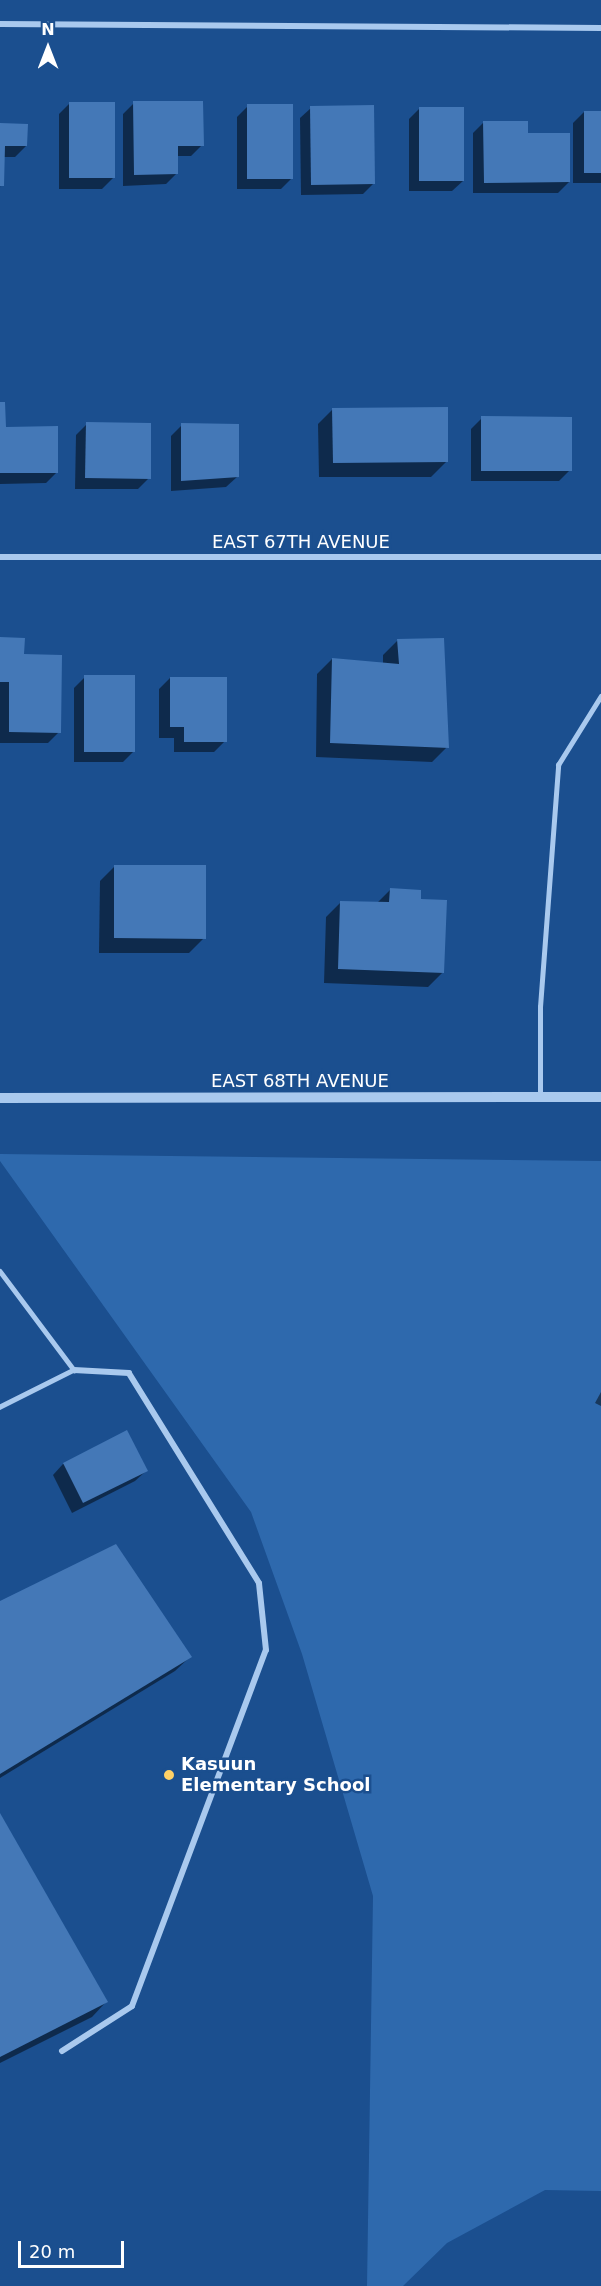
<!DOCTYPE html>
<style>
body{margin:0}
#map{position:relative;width:601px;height:2286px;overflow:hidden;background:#1b4f8f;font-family:"DejaVu Sans",sans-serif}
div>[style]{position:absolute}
.green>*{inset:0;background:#2e69ad}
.shadow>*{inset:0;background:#0007}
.building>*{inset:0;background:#4478b7}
.service>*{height:4.5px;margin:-2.25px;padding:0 2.25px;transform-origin:2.25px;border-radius:2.25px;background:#a9c9ee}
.minor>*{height:6px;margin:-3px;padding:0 3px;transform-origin:3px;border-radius:3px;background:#a9c9ee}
.tertiary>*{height:10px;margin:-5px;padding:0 5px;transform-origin:5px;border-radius:5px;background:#a9c9ee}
.dots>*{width:16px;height:16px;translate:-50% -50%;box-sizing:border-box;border:3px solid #1b4f8f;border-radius:50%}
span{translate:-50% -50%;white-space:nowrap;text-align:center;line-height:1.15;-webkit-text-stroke:5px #1b4f8f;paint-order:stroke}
.street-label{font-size:18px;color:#fff}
.poi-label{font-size:18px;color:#fff;font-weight:700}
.left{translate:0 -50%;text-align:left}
.north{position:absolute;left:18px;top:18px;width:60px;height:60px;-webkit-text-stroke:4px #1b4f8f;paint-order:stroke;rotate:0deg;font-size:16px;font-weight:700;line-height:24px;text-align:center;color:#fff}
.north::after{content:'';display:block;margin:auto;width:21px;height:27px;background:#fff;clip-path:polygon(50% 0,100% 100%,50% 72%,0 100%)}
.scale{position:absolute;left:18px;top:2241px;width:106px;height:27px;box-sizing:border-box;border:3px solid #fff;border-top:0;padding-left:8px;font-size:18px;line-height:21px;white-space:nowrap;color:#fff;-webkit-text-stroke:4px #1b4f8f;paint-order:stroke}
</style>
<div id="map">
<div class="green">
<i style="clip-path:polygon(0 1154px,601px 1161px,601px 2191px,545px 2190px,447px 2243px,403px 2286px,367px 2286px,373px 1896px,302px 1654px,251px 1512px,0 1161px)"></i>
</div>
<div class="shadow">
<i style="clip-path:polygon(70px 103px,113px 178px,102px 189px,59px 189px,59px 114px)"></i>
<i style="clip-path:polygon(134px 103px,202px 145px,191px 156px,176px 156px,177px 173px,166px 184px,123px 186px,123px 114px)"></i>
<i style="clip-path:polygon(248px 106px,292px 178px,281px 189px,237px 189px,237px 117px)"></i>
<i style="clip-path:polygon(311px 108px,374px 183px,363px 194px,301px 195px,300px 118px)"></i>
<i style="clip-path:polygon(420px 108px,463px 181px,452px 191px,409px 191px,409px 119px)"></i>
<i style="clip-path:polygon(584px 112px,601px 112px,601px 183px,573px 183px,573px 123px)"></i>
<i style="clip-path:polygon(484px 122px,526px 135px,569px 182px,558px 193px,473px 193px,473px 133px)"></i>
<i style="clip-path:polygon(0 125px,26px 146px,15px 157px,3px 157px,0 188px)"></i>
<i style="clip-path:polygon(0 404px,4px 428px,57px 472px,46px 483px,0 484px)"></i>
<i style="clip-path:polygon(333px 409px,446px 462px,431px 477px,319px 477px,318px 424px)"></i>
<i style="clip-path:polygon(482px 418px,570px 470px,559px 481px,471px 481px,471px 429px)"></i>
<i style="clip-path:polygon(87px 424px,149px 478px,138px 489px,75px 489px,76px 435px)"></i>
<i style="clip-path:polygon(182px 425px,237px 477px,226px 487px,171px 491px,171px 436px)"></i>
<i style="clip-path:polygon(0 639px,23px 656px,59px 732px,48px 743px,0 743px)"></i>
<i style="clip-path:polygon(398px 640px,447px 747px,432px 762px,316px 757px,317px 674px,332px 659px,383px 664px,383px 655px)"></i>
<i style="clip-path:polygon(85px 677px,134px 751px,123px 762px,74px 762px,74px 688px)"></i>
<i style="clip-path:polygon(170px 678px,225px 741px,214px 752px,174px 752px,174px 738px,159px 738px,159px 689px)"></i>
<i style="clip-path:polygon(115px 866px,204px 938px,189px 953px,99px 953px,100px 881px)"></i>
<i style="clip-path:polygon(390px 890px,419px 901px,443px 972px,428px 987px,324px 983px,326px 917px,341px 902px,377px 903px)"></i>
<i style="clip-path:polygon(601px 1392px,601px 1406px,595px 1403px)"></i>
<i style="clip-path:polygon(63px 1464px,146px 1471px,135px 1481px,72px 1513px,53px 1475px)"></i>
<i style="clip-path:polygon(0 1603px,190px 1657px,175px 1671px,0 1778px)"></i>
<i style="clip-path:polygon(0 1816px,106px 2002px,92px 2017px,0 2063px)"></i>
</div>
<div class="building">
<i style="clip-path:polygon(133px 101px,203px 101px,204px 146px,178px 146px,178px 174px,134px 175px)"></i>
<i style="clip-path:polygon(69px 102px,115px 102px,115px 178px,69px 178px)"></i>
<i style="clip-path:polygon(247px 104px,293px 104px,293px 179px,247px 179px)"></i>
<i style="clip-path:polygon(374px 105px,375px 184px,311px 185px,310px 106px)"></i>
<i style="clip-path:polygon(419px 107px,464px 107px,464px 181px,419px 181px)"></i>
<i style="clip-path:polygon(584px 111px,601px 111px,601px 173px,584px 173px)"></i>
<i style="clip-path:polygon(483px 121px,528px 121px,528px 133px,570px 133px,570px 182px,484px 183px)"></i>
<i style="clip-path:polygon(0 123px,28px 124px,27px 146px,5px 146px,4px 186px,0 186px)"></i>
<i style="clip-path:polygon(0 402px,5px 402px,6px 427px,58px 426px,58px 473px,0 473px)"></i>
<i style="clip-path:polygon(448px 407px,448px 462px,333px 463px,332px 408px)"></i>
<i style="clip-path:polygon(481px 416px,572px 417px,572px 471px,481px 471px)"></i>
<i style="clip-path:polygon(86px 422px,151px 423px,151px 479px,85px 478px)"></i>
<i style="clip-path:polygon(181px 423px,239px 424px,239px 477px,181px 481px)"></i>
<i style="clip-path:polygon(0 637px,25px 638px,24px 654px,62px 655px,61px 733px,9px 732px,9px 682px,0 682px)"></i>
<i style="clip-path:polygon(444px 638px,449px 748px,330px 743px,332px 658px,399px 664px,397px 639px)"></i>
<i style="clip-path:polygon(84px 675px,135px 675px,135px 752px,84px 752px)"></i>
<i style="clip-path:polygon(170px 677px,227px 677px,227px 742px,184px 742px,184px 727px,170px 727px)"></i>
<i style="clip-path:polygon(114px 865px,206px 865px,206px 939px,114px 938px)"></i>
<i style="clip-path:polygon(390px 888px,421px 890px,421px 899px,447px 900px,444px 973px,338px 969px,340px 901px,389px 902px)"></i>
<i style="clip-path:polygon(127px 1430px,148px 1471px,83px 1503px,63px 1463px)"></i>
<i style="clip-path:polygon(116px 1544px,192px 1657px,0 1774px,0 1601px)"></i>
<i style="clip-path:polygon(0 1813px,108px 2002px,0 2057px)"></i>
</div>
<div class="service">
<i style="left:540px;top:1097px;width:90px;rotate:-90deg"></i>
<i style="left:540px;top:1007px;width:243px;rotate:-85.7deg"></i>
<i style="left:558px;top:765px;width:81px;rotate:-58.1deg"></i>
<i style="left:0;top:1271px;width:124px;rotate:53.2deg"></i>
<i style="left:74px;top:1370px;width:83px;rotate:153.4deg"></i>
</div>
<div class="minor">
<i style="left:0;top:24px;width:601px;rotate:0.38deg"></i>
<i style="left:0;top:557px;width:601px"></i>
<i style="left:62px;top:2051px;width:83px;rotate:-32.7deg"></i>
<i style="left:132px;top:2006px;width:380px;rotate:-69.4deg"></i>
<i style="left:266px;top:1650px;width:67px;rotate:-96deg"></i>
<i style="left:259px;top:1583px;width:247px;rotate:-121.8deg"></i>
<i style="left:129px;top:1373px;width:55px;rotate:-176.9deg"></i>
</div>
<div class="tertiary">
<i style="left:0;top:1098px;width:601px;rotate:-0.1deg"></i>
</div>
<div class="dots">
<i style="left:169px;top:1775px;background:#ffd166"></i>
</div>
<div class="street-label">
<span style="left:301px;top:542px">EAST 67TH AVENUE</span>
<span style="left:300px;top:1081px">EAST 68TH AVENUE</span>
</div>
<div class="poi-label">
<span class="left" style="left:181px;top:1775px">Kasuun<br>Elementary School</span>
</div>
<div class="north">N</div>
<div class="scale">20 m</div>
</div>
